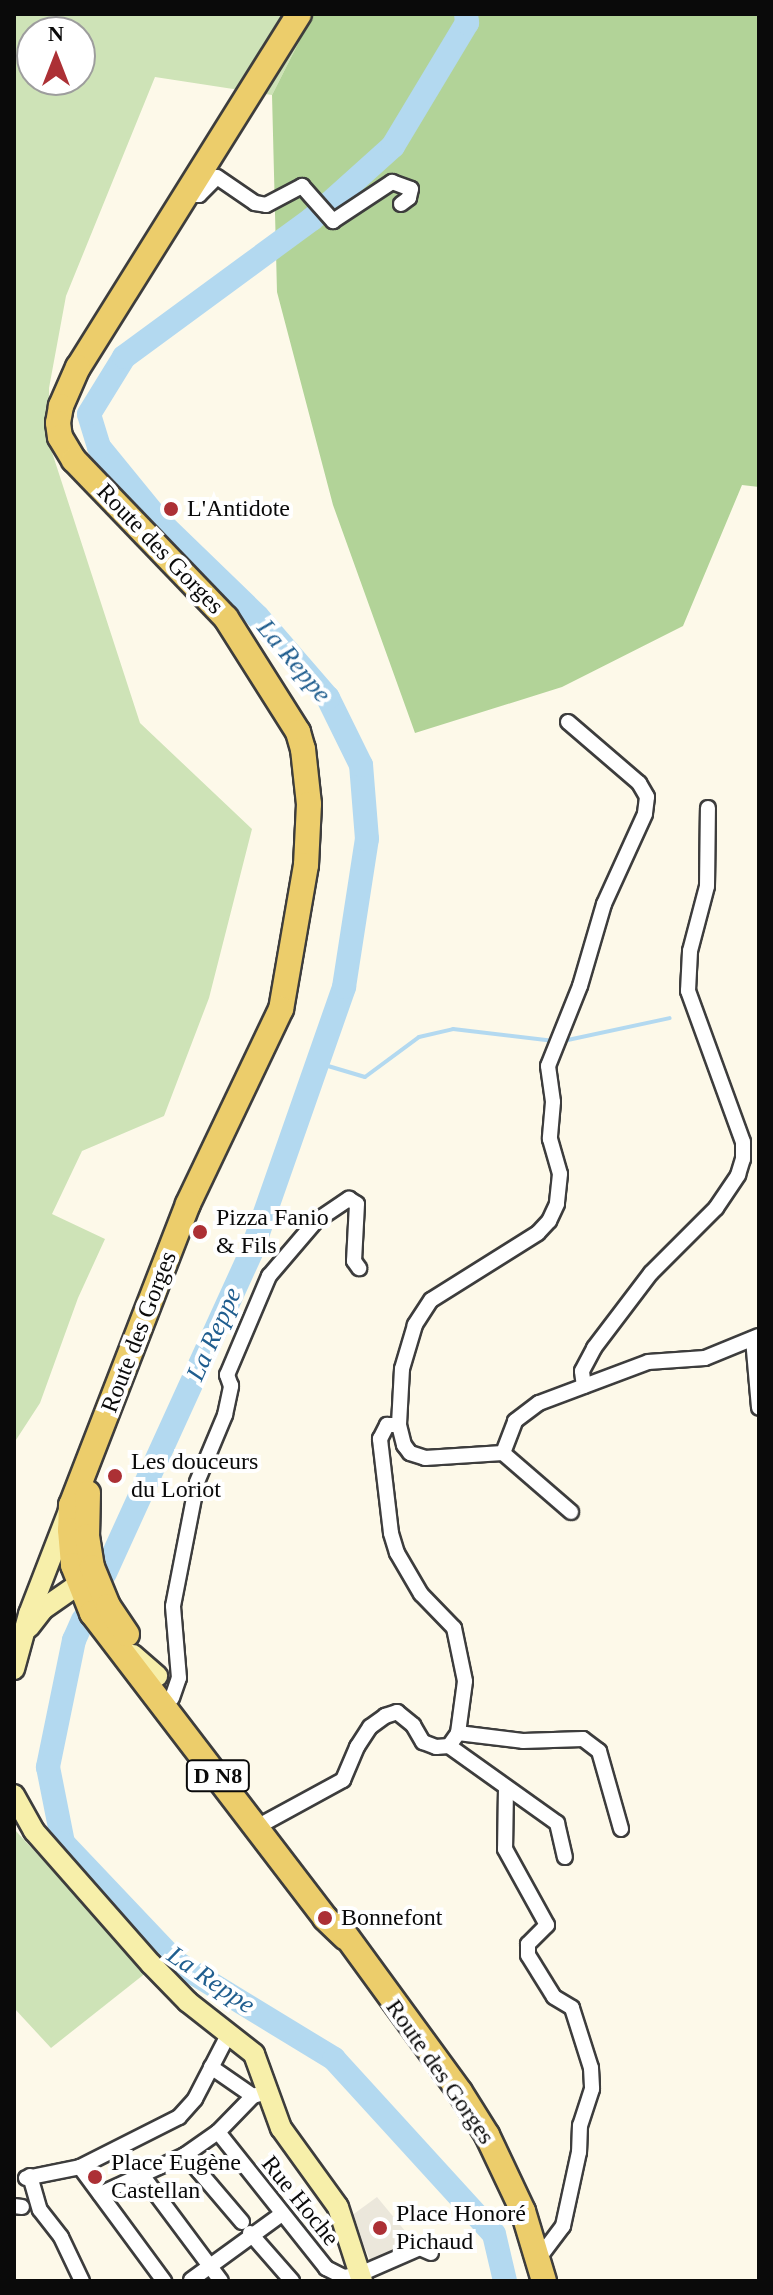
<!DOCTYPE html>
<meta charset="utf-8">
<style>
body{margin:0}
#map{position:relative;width:773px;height:2295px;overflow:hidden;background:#fdf9e9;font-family:Georgia,serif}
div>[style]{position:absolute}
.green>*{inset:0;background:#cee3b7}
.forest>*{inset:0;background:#b2d398}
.plaza>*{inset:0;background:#ebe7db}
.stream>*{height:4px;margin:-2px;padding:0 2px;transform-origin:2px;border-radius:2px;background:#b3d9f0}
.river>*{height:24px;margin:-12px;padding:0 12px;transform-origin:12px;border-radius:12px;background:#b3d9f0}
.roads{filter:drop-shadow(2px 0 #3d3d3d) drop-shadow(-2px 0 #3d3d3d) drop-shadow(0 2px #3d3d3d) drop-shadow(0 -2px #3d3d3d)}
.minor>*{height:14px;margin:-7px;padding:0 7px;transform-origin:7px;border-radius:7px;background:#fff}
.secondary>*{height:20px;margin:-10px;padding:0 10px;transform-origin:10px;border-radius:10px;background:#f7efaa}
.primary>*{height:24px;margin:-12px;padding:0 12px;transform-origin:12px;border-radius:12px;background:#eccd6b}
.dots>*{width:22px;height:22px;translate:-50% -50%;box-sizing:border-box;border:4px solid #fff;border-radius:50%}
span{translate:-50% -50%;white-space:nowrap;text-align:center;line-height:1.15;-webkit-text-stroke:8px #fff;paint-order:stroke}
.shield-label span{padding:2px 6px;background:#fff;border:2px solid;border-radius:6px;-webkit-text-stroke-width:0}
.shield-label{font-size:22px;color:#0a0a0a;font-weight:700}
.poi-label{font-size:24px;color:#0a0a0a}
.left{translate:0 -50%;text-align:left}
.street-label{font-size:24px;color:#0a0a0a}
.water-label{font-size:26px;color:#205e8f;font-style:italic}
.frame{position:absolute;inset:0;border:16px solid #0a0a0a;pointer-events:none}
.north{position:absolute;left:16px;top:16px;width:80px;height:80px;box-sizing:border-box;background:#fff;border:2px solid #9d9d9d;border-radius:50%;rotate:0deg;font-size:22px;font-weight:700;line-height:32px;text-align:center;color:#0a0a0a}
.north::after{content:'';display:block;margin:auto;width:28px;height:36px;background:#ac3035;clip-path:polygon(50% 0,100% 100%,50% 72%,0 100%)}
</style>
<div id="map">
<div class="green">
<i style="clip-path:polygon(evenodd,14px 14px,313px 14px,272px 95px,155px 77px,66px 296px,49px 388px,49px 443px,140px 723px,252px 829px,209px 998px,164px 1116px,82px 1151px,52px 1214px,105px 1239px,78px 1298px,40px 1403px,14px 1443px,14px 14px,32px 32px,80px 32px,80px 80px,32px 80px,32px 32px)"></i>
<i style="clip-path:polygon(14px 1829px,147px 1972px,51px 2048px,14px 2008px)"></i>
</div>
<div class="forest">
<i style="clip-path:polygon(313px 14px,759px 14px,759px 487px,742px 485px,683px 626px,562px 687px,415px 733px,333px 505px,277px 292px,272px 95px)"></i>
</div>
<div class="plaza">
<i style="clip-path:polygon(377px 2197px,415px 2243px,372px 2264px,351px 2216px)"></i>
</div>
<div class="stream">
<i style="left:563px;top:1041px;width:109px;rotate:-12.1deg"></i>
<i style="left:318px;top:1063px;width:49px;rotate:16.6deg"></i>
<i style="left:365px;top:1077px;width:67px;rotate:-36.5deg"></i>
<i style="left:419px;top:1037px;width:35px;rotate:-13deg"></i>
<i style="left:453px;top:1029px;width:102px;rotate:6.8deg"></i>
</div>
<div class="river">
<i style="left:105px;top:1573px;width:355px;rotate:-65.5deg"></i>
<i style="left:252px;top:1250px;width:279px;rotate:-70.7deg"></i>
<i style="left:344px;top:987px;width:150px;rotate:-81.2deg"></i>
<i style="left:367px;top:839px;width:74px;rotate:-94.6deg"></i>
<i style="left:361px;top:765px;width:75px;rotate:-116.2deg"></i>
<i style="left:328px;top:698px;width:108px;rotate:-130.9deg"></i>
<i style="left:257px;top:616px;width:134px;rotate:-135.9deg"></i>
<i style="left:161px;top:523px;width:98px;rotate:-129.2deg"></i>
<i style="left:99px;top:447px;width:34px;rotate:-107deg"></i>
<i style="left:89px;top:414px;width:67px;rotate:-58.4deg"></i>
<i style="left:124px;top:357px;width:233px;rotate:-36.3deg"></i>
<i style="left:312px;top:219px;width:109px;rotate:-42deg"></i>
<i style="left:393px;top:146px;width:144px;rotate:-59deg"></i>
<i style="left:467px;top:23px;width:9px;rotate:-96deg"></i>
<i style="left:83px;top:1620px;width:22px;rotate:114deg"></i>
<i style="left:74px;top:1640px;width:130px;rotate:101.6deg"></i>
<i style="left:48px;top:1767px;width:77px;rotate:78.8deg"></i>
<i style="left:63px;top:1843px;width:166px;rotate:46.5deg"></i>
<i style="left:177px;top:1963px;width:184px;rotate:31.4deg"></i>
<i style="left:334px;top:2059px;width:237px;rotate:47.6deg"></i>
<i style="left:494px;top:2234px;width:48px;rotate:76.8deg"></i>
</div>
<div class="roads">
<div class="minor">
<i style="left:186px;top:195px;width:13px"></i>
<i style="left:199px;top:195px;width:25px;rotate:-45deg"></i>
<i style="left:217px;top:177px;width:46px;rotate:34.4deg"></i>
<i style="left:255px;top:203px;width:11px;rotate:10deg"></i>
<i style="left:266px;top:205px;width:41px;rotate:-27.8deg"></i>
<i style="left:302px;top:186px;width:47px;rotate:48.5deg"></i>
<i style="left:333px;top:221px;width:71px;rotate:-33.5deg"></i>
<i style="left:392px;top:182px;width:20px;rotate:20deg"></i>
<i style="left:411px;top:189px;width:9px;rotate:103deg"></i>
<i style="left:409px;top:198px;width:10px;rotate:143deg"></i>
<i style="left:568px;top:722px;width:94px;rotate:40.7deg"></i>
<i style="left:639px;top:783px;width:16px;rotate:60deg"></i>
<i style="left:647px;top:797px;width:17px;rotate:97deg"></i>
<i style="left:645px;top:814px;width:99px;rotate:114.5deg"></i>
<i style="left:604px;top:904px;width:85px;rotate:106.3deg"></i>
<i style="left:580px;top:986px;width:86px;rotate:111.8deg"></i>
<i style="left:548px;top:1066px;width:36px;rotate:82deg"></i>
<i style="left:553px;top:1102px;width:37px;rotate:95deg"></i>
<i style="left:550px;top:1139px;width:36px;rotate:74deg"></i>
<i style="left:560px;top:1174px;width:30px;rotate:96deg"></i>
<i style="left:557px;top:1204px;width:19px;rotate:115deg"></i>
<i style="left:549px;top:1221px;width:16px;rotate:133deg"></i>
<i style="left:538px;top:1233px;width:126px;rotate:147.9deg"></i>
<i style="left:431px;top:1300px;width:30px;rotate:123deg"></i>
<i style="left:415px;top:1325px;width:46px;rotate:106.5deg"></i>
<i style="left:402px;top:1369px;width:56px;rotate:93.1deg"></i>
<i style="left:399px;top:1425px;width:21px;rotate:76deg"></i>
<i style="left:404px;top:1445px;width:10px;rotate:53deg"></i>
<i style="left:410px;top:1453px;width:16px;rotate:18deg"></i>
<i style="left:425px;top:1458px;width:78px;rotate:-3.7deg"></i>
<i style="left:503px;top:1453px;width:34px;rotate:-69deg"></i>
<i style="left:515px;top:1421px;width:30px;rotate:-37deg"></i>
<i style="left:539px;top:1403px;width:116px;rotate:-20.6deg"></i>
<i style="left:648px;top:1362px;width:57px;rotate:-4deg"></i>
<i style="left:705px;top:1358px;width:58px;rotate:-22.2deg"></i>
<i style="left:753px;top:1339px;width:69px;rotate:85deg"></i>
<i style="left:584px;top:1386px;width:15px;rotate:-98deg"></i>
<i style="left:582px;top:1371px;width:26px;rotate:-62deg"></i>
<i style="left:594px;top:1348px;width:94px;rotate:-52.8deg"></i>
<i style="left:651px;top:1273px;width:92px;rotate:-45deg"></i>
<i style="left:716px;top:1208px;width:40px;rotate:-56deg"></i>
<i style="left:738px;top:1175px;width:17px;rotate:-73deg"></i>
<i style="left:743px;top:1159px;width:17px;rotate:-90deg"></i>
<i style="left:743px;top:1142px;width:161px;rotate:-110deg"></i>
<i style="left:688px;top:991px;width:40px;rotate:-87.1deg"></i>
<i style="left:690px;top:951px;width:67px;rotate:-75.3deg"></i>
<i style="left:707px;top:886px;width:78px;rotate:-89.3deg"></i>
<i style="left:503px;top:1453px;width:90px;rotate:40.9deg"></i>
<i style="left:172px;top:1698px;width:21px;rotate:-71deg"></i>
<i style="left:179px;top:1678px;width:72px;rotate:-94.8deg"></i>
<i style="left:173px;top:1606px;width:126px;rotate:-79deg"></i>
<i style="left:197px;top:1482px;width:73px;rotate:-67.3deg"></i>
<i style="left:225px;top:1415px;width:30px;rotate:-78deg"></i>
<i style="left:231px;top:1386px;width:12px;rotate:-110deg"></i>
<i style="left:227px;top:1375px;width:108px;rotate:-67deg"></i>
<i style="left:269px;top:1276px;width:72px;rotate:-49.5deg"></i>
<i style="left:316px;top:1221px;width:40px;rotate:-34deg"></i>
<i style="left:349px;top:1199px;width:9px;rotate:32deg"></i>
<i style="left:357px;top:1204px;width:57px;rotate:93deg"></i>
<i style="left:354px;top:1261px;width:9px;rotate:54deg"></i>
<i style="left:458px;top:1733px;width:65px;rotate:7deg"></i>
<i style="left:523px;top:1741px;width:60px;rotate:-1.9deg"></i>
<i style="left:583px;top:1739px;width:20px;rotate:37deg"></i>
<i style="left:599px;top:1751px;width:81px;rotate:74.2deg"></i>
<i style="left:449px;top:1746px;width:133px;rotate:35.5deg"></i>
<i style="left:557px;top:1823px;width:35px;rotate:77deg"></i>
<i style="left:506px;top:1788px;width:61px;rotate:90.9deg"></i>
<i style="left:505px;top:1849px;width:87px;rotate:61.1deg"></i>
<i style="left:547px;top:1925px;width:27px;rotate:135deg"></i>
<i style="left:528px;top:1944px;width:11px;rotate:90deg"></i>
<i style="left:528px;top:1955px;width:49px;rotate:58.2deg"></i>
<i style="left:554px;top:1997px;width:21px;rotate:31deg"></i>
<i style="left:572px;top:2008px;width:63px;rotate:72.4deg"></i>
<i style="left:591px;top:2068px;width:21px;rotate:87deg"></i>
<i style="left:592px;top:2089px;width:38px;rotate:108deg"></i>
<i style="left:580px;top:2125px;width:27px;rotate:92deg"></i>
<i style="left:579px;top:2152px;width:76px;rotate:102.2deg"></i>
<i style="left:563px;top:2226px;width:40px;rotate:127deg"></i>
<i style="left:266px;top:1822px;width:88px;rotate:-28.6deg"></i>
<i style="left:343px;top:1780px;width:36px;rotate:-67deg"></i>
<i style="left:357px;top:1747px;width:24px;rotate:-57deg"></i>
<i style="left:370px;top:1727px;width:19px;rotate:-36deg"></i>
<i style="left:385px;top:1716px;width:13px;rotate:-18deg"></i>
<i style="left:397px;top:1712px;width:21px;rotate:39deg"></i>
<i style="left:413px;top:1725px;width:20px;rotate:60deg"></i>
<i style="left:423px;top:1742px;width:14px;rotate:21deg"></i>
<i style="left:436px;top:1747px;width:13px;rotate:-4deg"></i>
<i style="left:449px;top:1746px;width:16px;rotate:-55deg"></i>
<i style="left:458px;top:1733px;width:52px;rotate:-82.3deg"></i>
<i style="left:465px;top:1681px;width:54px;rotate:-101.7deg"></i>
<i style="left:454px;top:1628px;width:47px;rotate:-134.1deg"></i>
<i style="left:421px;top:1594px;width:48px;rotate:-120.3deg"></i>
<i style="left:397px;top:1553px;width:21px;rotate:-107deg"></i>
<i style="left:391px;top:1533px;width:95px;rotate:-96.7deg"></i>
<i style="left:380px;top:1439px;width:16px;rotate:-63deg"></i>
<i style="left:387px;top:1425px;width:12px"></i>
<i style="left:211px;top:2067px;width:51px;rotate:34.6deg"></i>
<i style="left:218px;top:2132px;width:174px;rotate:51.5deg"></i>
<i style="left:326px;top:2268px;width:20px;rotate:27deg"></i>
<i style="left:344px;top:2277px;width:16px;rotate:-11deg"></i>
<i style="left:360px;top:2274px;width:65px;rotate:-23.4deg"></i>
<i style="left:420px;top:2248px;width:12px;rotate:24deg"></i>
<i style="left:185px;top:2155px;width:88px;rotate:49.6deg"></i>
<i style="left:80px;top:2167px;width:142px;rotate:53.6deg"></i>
<i style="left:142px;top:2175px;width:132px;rotate:53.3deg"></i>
<i style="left:30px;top:2176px;width:35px;rotate:74deg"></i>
<i style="left:40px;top:2210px;width:34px;rotate:52deg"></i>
<i style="left:61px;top:2237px;width:49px;rotate:64.5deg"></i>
<i style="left:26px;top:2178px;width:55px;rotate:-11.5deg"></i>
<i style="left:80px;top:2167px;width:111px;rotate:-26.8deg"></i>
<i style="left:179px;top:2117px;width:24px;rotate:-48deg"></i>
<i style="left:195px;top:2099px;width:74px;rotate:-62.7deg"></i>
<i style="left:100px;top:2194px;width:94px;rotate:-24.6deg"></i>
<i style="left:185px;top:2155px;width:40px;rotate:-34.9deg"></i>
<i style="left:218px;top:2132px;width:50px;rotate:-45.8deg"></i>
<i style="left:253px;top:2096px;width:15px;rotate:-16deg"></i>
<i style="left:14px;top:2206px;width:8px;rotate:7deg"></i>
<i style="left:250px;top:2233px;width:64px;rotate:48.8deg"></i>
<i style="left:191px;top:2280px;width:112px;rotate:-36deg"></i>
</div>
<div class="secondary">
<i style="left:29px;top:1627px;width:23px;rotate:-52deg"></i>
<i style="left:43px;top:1609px;width:44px;rotate:-34.8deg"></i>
<i style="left:79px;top:1584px;width:13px;rotate:-51deg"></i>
<i style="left:133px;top:1655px;width:32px;rotate:41deg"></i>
<i style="left:14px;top:1669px;width:57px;rotate:-74.7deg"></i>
<i style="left:29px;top:1614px;width:110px;rotate:-68.8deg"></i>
<i style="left:14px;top:1795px;width:41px;rotate:60.9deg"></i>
<i style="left:34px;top:1831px;width:177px;rotate:48.7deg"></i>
<i style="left:151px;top:1964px;width:53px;rotate:45.8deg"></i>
<i style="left:188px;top:2002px;width:84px;rotate:38.2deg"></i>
<i style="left:254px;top:2054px;width:79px;rotate:70deg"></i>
<i style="left:281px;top:2128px;width:97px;rotate:54.2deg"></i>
<i style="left:338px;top:2207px;width:78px;rotate:72deg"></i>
</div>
<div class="primary">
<i style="left:299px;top:14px;width:416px;rotate:122deg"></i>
<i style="left:78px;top:367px;width:43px;rotate:113.6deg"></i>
<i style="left:61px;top:406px;width:17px;rotate:100deg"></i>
<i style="left:58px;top:423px;width:14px;rotate:82deg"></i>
<i style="left:60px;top:437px;width:27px;rotate:59deg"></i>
<i style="left:74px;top:460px;width:219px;rotate:46.1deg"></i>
<i style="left:226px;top:618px;width:135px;rotate:57.7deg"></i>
<i style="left:298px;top:732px;width:18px;rotate:74deg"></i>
<i style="left:303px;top:749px;width:55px;rotate:83.8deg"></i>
<i style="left:309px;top:804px;width:61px;rotate:92.8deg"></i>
<i style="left:306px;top:865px;width:146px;rotate:99.8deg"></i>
<i style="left:281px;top:1009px;width:216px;rotate:115.5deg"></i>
<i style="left:188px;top:1204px;width:323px;rotate:111.2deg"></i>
<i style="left:71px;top:1505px;width:25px;rotate:92deg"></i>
<i style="left:70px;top:1530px;width:35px;rotate:85deg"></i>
<i style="left:73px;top:1565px;width:52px;rotate:68.4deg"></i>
<i style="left:92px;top:1613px;width:384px;rotate:52.6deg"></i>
<i style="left:325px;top:1918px;width:28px;rotate:44deg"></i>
<i style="left:88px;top:1493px;width:43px;rotate:91.3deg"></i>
<i style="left:87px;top:1536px;width:31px;rotate:81deg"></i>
<i style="left:92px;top:1567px;width:42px;rotate:67.7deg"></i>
<i style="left:108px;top:1606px;width:34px;rotate:56deg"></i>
<i style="left:339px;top:1926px;width:205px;rotate:53.9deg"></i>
<i style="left:460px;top:2092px;width:51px;rotate:57.9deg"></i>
<i style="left:487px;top:2135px;width:84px;rotate:64.7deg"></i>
<i style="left:523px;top:2211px;width:73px;rotate:73.3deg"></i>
</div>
</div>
<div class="dots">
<i style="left:171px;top:509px;background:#ac3035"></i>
<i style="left:200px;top:1232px;background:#ac3035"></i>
<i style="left:115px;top:1476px;background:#ac3035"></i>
<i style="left:325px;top:1918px;background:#ac3035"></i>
<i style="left:95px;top:2177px;background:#ac3035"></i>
<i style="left:380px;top:2228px;background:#ac3035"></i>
</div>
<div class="shield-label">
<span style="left:218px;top:1776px">D N8</span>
</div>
<div class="poi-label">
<span class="left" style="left:187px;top:509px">L'Antidote</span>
<span class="left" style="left:216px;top:1232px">Pizza Fanio<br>&amp; Fils</span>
<span class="left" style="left:131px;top:1476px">Les douceurs<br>du Loriot</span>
<span class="left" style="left:341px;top:1918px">Bonnefont</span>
<span class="left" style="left:111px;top:2177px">Place Eugène<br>Castellan</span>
<span class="left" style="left:396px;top:2228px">Place Honoré<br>Pichaud</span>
</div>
<div class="street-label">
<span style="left:160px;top:549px;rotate:46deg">Route des Gorges</span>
<span style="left:139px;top:1332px;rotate:-69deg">Route des Gorges</span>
<span style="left:440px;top:2072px;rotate:55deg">Route des Gorges</span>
<span style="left:300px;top:2201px;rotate:51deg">Rue Hoche</span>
</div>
<div class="water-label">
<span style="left:294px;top:661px;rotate:50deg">La Reppe</span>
<span style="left:214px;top:1334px;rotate:-66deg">La Reppe</span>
<span style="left:211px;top:1980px;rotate:34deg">La Reppe</span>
</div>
<div class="frame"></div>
<div class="north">N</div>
</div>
